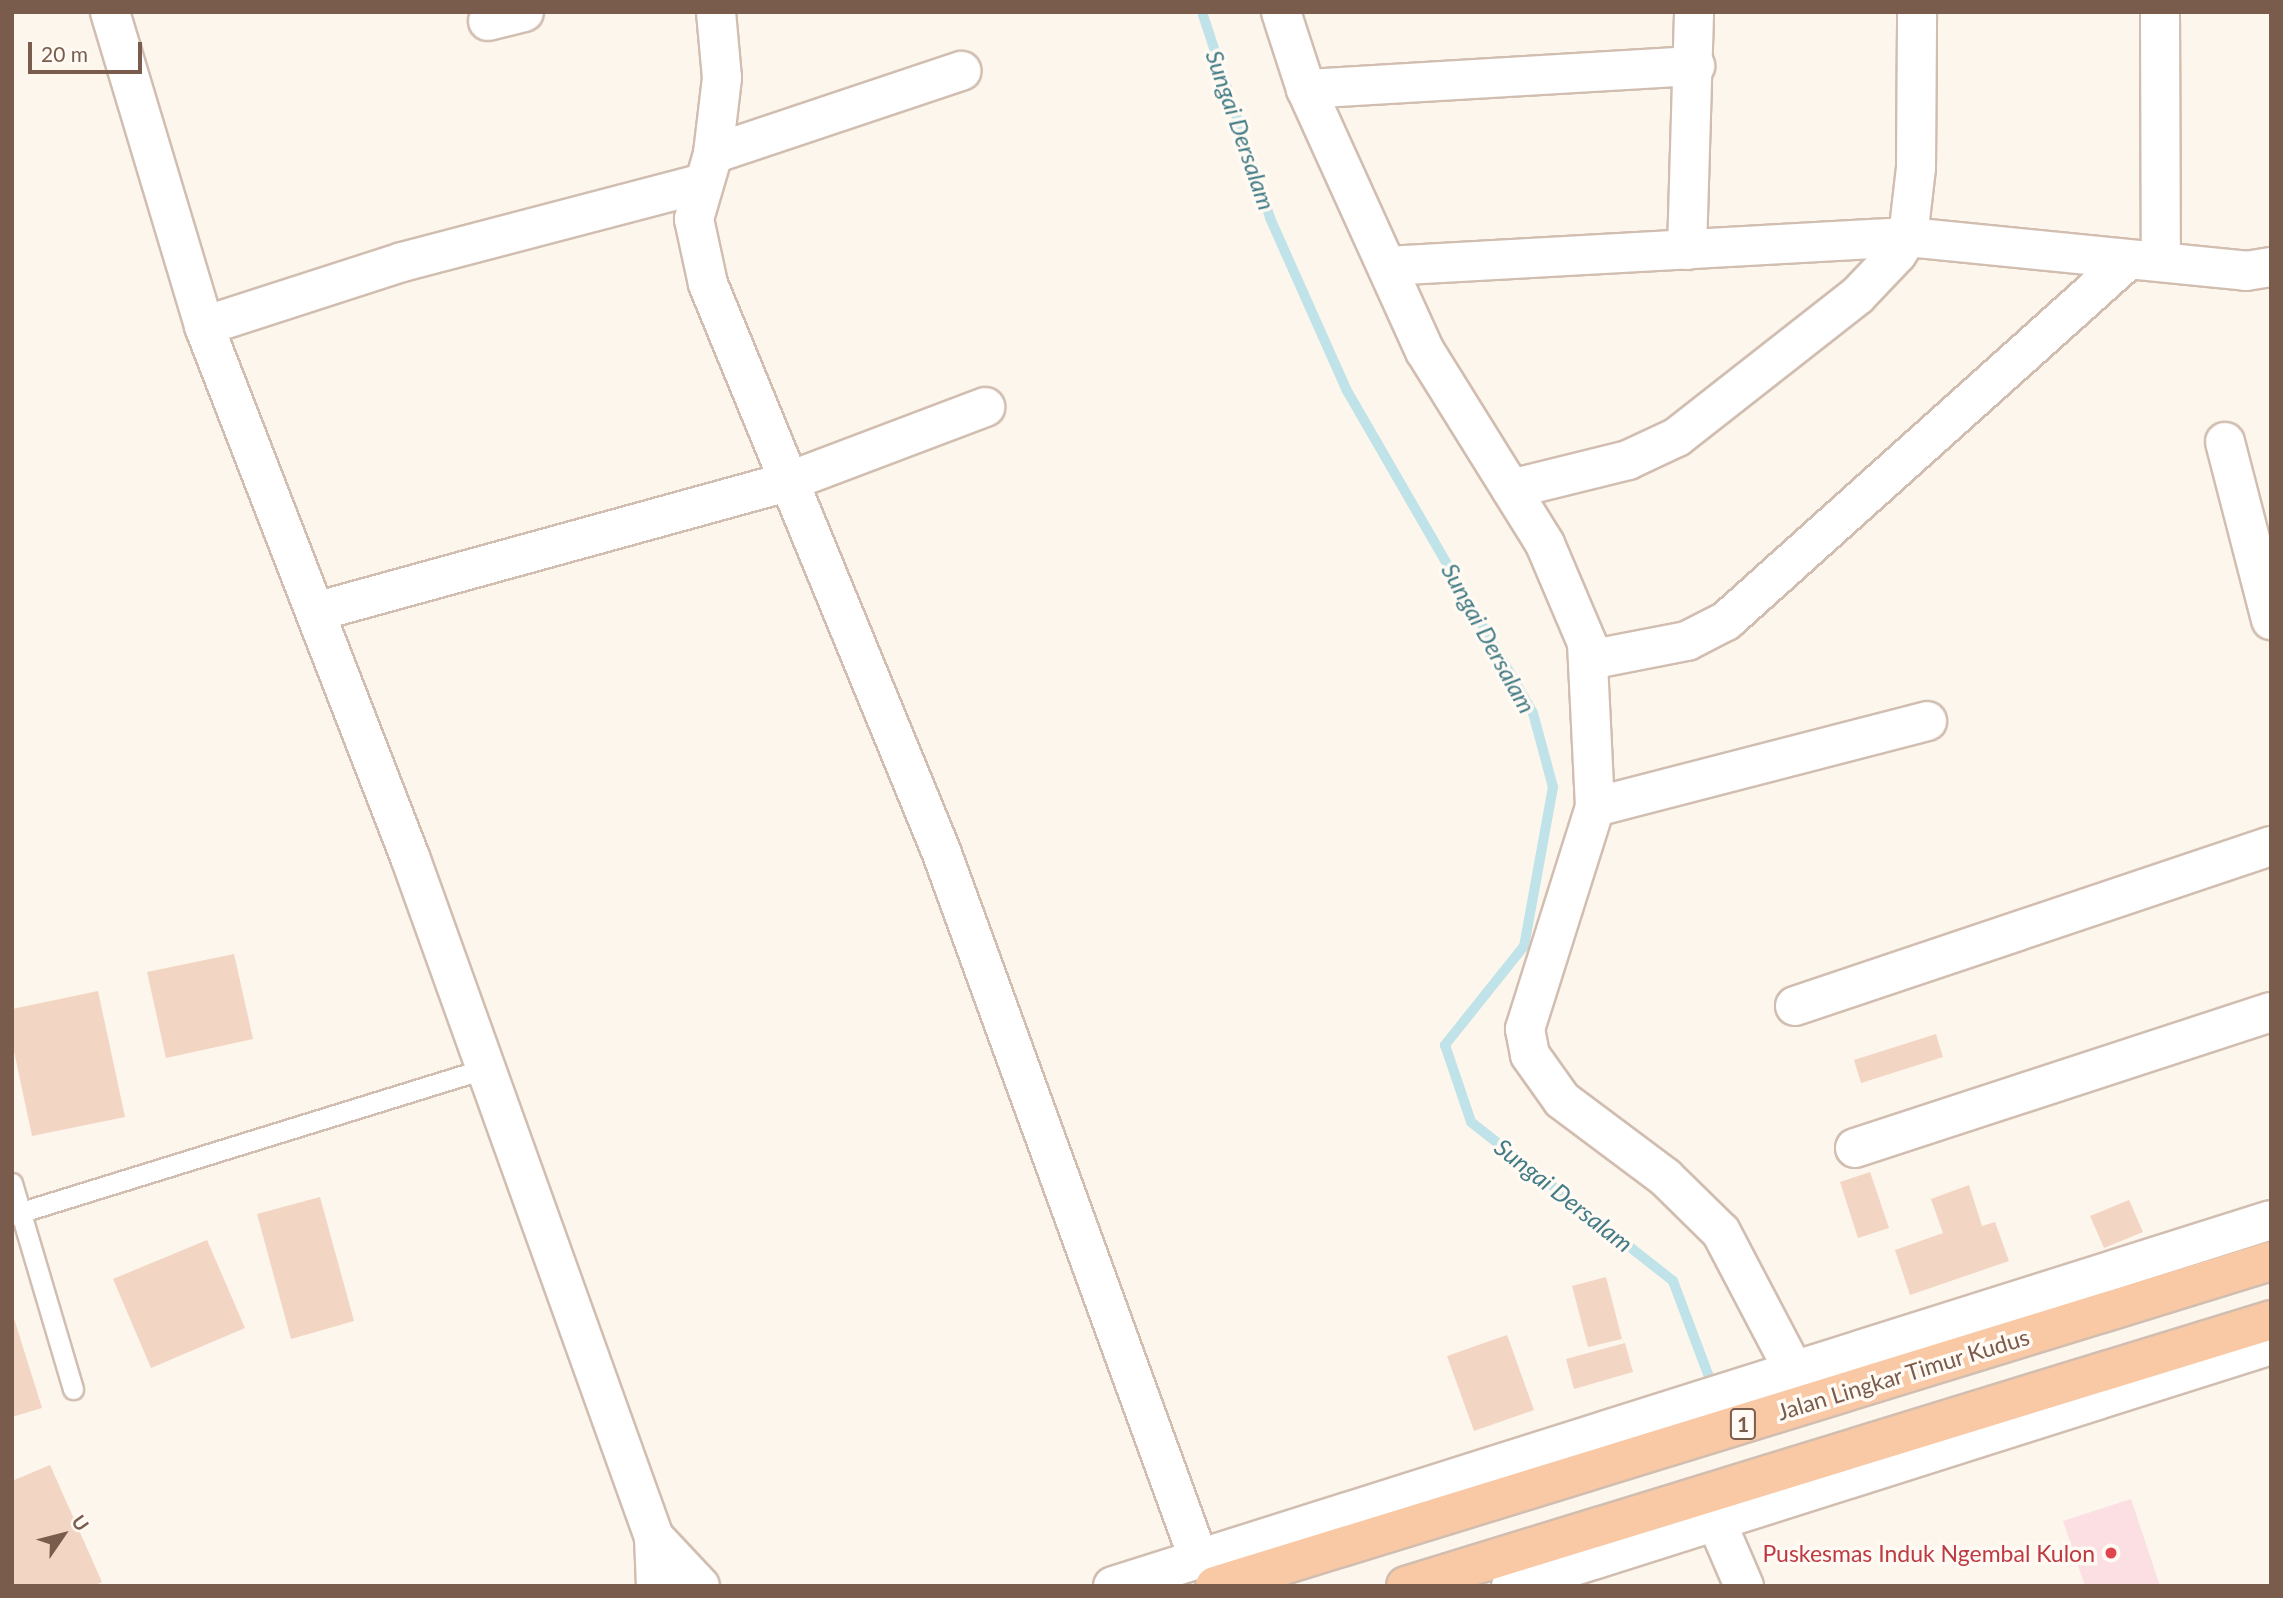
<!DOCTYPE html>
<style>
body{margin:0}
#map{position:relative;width:2283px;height:1598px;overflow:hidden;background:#fdf6ec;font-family:Lato,sans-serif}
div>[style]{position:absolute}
.medical>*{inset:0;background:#fbdfe3}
.stream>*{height:10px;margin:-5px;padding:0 5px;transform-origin:5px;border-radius:5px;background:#bfe3e8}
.building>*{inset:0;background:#f3d5c3}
.roads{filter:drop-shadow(2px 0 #d1beb0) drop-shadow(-2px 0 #d1beb0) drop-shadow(0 2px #d1beb0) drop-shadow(0 -2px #d1beb0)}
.service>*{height:19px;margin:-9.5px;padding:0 9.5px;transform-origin:9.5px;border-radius:9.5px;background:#fff}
.minor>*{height:38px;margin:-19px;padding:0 19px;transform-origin:19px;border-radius:19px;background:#fff}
.tertiary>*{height:38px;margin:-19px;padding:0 19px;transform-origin:19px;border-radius:19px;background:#fff}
.trunk>*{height:38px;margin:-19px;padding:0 19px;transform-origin:19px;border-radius:19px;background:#f9c8a4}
.dots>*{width:19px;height:19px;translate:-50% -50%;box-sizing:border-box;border:4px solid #fffaf3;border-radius:50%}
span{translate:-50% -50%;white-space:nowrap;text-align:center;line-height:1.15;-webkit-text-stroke:7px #fffaf3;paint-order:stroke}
.shield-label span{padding:2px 5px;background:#fffaf3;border:2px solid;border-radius:5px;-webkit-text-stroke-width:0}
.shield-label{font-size:21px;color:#7a5c4d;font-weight:700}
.street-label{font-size:23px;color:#7a5c4d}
.health-label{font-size:23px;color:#be3a42}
.right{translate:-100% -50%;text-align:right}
.water-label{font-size:24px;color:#437c86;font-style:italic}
.frame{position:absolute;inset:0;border:14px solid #7a5c4d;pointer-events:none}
.north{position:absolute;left:28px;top:1500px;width:70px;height:70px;-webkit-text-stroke:5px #fffaf3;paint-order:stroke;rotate:55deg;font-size:19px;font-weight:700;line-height:28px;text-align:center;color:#7a5c4d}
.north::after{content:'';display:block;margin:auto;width:24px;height:32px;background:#7a5c4d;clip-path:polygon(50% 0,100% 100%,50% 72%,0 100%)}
.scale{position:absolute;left:28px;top:42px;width:114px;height:32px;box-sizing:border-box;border:4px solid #7a5c4d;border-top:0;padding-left:9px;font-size:21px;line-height:24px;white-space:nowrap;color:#7a5c4d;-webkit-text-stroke:5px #fffaf3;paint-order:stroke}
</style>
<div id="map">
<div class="medical">
<i style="clip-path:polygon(2131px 1499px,2160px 1586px,2085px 1586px,2063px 1521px)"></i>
</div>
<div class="stream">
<i style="left:1202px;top:12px;width:217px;rotate:71.7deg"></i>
<i style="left:1270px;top:218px;width:187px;rotate:66deg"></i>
<i style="left:1346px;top:389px;width:374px;rotate:60deg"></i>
<i style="left:1533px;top:713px;width:77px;rotate:74.9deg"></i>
<i style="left:1553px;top:787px;width:162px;rotate:100.3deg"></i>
<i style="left:1524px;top:946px;width:127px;rotate:128.6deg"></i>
<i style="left:1445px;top:1045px;width:81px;rotate:71.3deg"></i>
<i style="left:1471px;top:1122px;width:257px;rotate:38.2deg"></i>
<i style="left:1673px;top:1281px;width:111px;rotate:69.4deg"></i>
</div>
<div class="building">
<i style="clip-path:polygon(234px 954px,253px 1039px,166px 1058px,147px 972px)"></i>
<i style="clip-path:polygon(98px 991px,125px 1117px,32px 1136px,12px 1042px,12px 1009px)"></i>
<i style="clip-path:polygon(1936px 1034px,1943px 1057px,1861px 1083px,1854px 1060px)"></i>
<i style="clip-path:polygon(1870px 1172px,1889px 1228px,1858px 1238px,1840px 1182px)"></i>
<i style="clip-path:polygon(1969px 1185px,1982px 1226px,1995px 1222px,2009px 1261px,1910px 1295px,1895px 1250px,1943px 1233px,1931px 1199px)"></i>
<i style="clip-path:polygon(320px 1197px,354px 1321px,291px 1339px,257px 1214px)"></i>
<i style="clip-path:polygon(2129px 1200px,2143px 1232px,2104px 1248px,2090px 1216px)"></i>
<i style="clip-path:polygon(207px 1240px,245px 1328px,151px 1368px,113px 1279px)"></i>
<i style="clip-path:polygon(1606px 1277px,1622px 1339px,1588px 1347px,1572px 1286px)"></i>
<i style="clip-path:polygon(12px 1312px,42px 1408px,12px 1417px)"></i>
<i style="clip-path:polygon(1507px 1335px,1534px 1410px,1474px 1431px,1447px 1356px)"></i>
<i style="clip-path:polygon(1625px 1343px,1633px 1372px,1574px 1389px,1566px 1359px)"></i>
<i style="clip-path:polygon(50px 1465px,102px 1582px,93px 1586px,12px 1586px,12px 1481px)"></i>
</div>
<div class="roads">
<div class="service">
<i style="left:12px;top:1183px;width:215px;rotate:73.5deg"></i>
<i style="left:12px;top:1215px;width:496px;rotate:-17.2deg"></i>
</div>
<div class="minor">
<i style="left:716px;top:12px;width:66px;rotate:84.8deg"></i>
<i style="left:722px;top:78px;width:77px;rotate:96.8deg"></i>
<i style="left:713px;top:154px;width:68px;rotate:106.3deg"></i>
<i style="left:694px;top:219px;width:66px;rotate:77.8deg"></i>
<i style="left:708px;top:284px;width:613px;rotate:67.66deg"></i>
<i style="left:941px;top:851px;width:754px;rotate:70deg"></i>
<i style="left:1281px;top:12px;width:81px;rotate:72deg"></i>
<i style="left:1306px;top:89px;width:288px;rotate:65.6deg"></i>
<i style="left:1425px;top:351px;width:227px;rotate:58.1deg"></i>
<i style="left:1545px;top:544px;width:108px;rotate:67deg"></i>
<i style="left:1587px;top:643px;width:164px;rotate:87.2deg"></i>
<i style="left:1595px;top:807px;width:233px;rotate:107.5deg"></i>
<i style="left:1525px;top:1029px;width:26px;rotate:79deg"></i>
<i style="left:1530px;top:1055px;width:55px;rotate:54.6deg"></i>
<i style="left:1562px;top:1100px;width:129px;rotate:36.8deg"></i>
<i style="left:1665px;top:1177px;width:78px;rotate:44.5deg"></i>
<i style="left:1721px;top:1232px;width:157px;rotate:62.3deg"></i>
<i style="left:2160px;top:12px;width:247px;rotate:89.8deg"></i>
<i style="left:488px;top:21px;width:37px;rotate:-14deg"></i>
<i style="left:1306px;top:89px;width:390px;rotate:-3.4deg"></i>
<i style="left:713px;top:154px;width:262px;rotate:-18.5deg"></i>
<i style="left:1687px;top:250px;width:238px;rotate:-88.3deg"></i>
<i style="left:1387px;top:266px;width:522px;rotate:-3.19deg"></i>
<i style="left:1908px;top:237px;width:340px;rotate:5.7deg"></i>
<i style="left:2246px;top:271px;width:25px;rotate:-9deg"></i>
<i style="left:204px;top:326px;width:208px;rotate:-17.9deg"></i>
<i style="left:402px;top:262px;width:308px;rotate:-14.7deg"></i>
<i style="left:2225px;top:442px;width:184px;rotate:75.5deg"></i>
<i style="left:1511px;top:489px;width:121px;rotate:-13.9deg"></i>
<i style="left:1628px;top:460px;width:54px;rotate:-25.1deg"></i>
<i style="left:1677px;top:437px;width:229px;rotate:-38.1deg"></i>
<i style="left:1857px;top:296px;width:58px;rotate:-46.4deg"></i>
<i style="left:1897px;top:254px;width:20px;rotate:-57deg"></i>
<i style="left:1908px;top:237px;width:69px;rotate:-83.4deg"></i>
<i style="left:1916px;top:168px;width:156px;rotate:-89.6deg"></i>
<i style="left:315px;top:612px;width:490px;rotate:-15.4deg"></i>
<i style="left:787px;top:482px;width:212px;rotate:-20.7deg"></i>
<i style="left:1589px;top:660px;width:100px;rotate:-11deg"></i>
<i style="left:1687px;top:641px;width:44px;rotate:-27.1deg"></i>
<i style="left:1726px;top:621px;width:540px;rotate:-41.92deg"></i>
<i style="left:1595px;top:807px;width:343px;rotate:-14.5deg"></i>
<i style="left:1795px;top:1006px;width:502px;rotate:-18.58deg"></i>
<i style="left:1855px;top:1148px;width:438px;rotate:-18.1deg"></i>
<i style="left:1716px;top:1521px;width:71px;rotate:66.7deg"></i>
</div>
<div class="tertiary">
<i style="left:110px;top:12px;width:328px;rotate:73.3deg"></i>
<i style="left:204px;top:326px;width:570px;rotate:68.8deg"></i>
<i style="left:410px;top:857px;width:722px;rotate:70.26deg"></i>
<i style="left:654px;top:1537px;width:49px;rotate:87.7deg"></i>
<i style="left:654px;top:1537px;width:67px;rotate:46.8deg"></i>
<i style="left:1113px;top:1586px;width:1214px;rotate:-17.54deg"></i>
<i style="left:1511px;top:1586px;width:797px;rotate:-17.59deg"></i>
</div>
<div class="trunk">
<i style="left:1215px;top:1586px;width:1105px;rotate:-17.11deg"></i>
<i style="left:1406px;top:1586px;width:905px;rotate:-17.09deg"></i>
</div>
</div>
<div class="dots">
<i style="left:2111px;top:1553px;background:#e0444e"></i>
</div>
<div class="shield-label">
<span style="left:1743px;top:1424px">1</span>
</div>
<div class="street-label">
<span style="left:1903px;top:1374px;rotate:-17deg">Jalan Lingkar Timur Kudus</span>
</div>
<div class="health-label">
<span class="right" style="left:2095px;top:1553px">Puskesmas Induk Ngembal Kulon</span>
</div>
<div class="water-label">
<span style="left:1241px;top:130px;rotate:71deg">Sungai Dersalam</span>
<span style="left:1489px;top:638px;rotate:61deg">Sungai Dersalam</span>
<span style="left:1564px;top:1195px;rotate:38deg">Sungai Dersalam</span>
</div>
<div class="frame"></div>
<div class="north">U</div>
<div class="scale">20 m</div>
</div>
